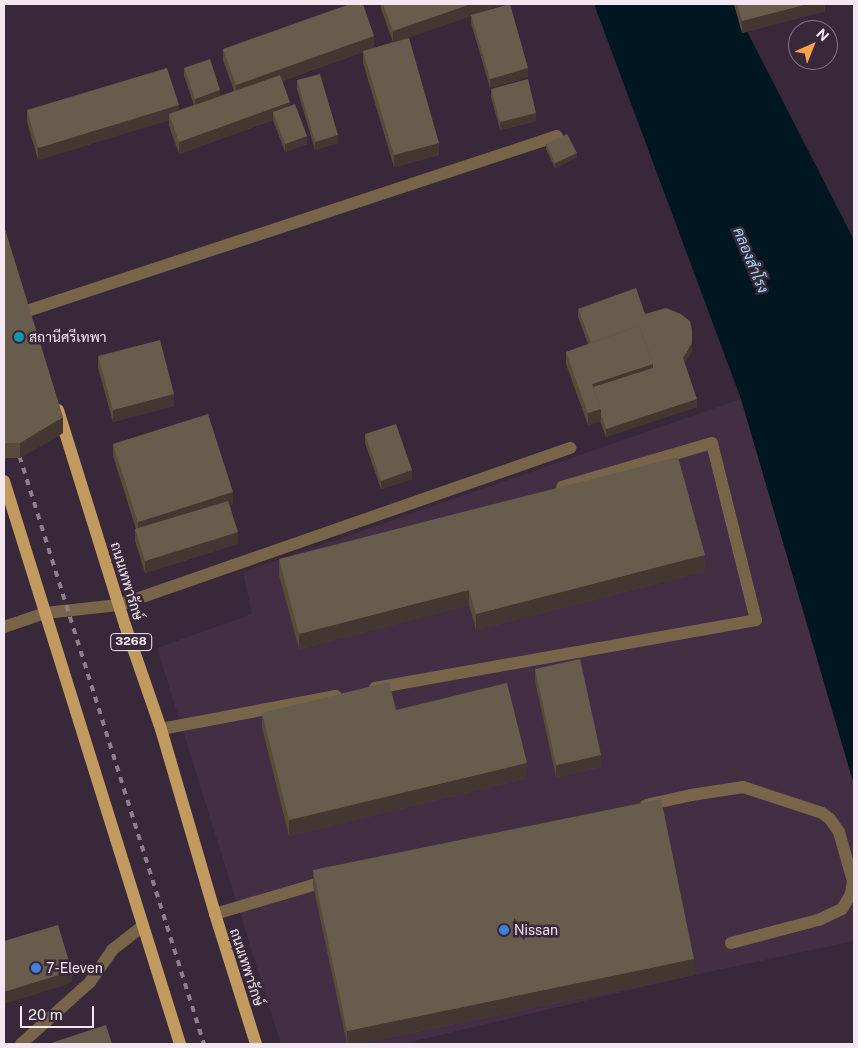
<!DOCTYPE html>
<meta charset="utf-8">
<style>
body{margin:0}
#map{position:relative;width:858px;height:1048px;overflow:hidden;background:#392839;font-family:"Public Sans",Sarabun,sans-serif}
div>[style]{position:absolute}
.built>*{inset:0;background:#442e44}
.water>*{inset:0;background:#001620}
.lane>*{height:12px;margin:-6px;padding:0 6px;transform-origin:6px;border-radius:6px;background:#786549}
.street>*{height:12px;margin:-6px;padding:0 6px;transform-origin:6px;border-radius:6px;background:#786549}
.primary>*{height:12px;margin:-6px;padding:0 6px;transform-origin:6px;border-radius:6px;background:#c09a5e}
.rail>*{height:4px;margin-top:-2px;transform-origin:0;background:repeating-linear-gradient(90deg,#8e7f8d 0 6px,transparent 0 12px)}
.wall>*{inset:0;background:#584b38}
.shaded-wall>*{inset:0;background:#443630}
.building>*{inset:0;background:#685c4c}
.dots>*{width:14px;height:14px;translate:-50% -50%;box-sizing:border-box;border:2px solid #392839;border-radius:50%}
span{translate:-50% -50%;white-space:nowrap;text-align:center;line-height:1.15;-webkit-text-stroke:5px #392839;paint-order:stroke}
.shield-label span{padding:1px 4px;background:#392839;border:1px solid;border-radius:4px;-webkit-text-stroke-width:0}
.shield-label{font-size:12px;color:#f3e8f2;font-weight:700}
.poi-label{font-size:14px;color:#f3e8f2}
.left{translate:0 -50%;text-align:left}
.street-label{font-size:14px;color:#f3e8f2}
.water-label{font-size:15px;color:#9bdbf8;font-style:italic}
.frame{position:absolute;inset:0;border:5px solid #f3e8f2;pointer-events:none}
.north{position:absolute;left:788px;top:20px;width:50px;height:50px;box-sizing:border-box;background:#392839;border:1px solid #837583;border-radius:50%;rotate:44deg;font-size:14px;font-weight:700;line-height:20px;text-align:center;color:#f3e8f2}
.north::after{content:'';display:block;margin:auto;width:18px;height:22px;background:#f7a149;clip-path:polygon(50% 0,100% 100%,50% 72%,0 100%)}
.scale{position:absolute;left:20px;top:1006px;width:74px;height:22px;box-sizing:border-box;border:2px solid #f3e8f2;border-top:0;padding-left:6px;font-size:15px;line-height:18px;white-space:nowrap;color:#f3e8f2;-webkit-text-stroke:4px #392839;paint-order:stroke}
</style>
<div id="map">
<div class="built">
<i style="clip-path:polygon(741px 399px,854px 785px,854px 941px,694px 975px,402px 1044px,281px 1044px,157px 648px,252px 614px,243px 572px)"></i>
</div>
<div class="water">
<i style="clip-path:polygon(594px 4px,733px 4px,854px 240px,854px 785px,741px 399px)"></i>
</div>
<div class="lane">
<i style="left:375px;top:688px;width:387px;rotate:-10.1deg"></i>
<i style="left:756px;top:620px;width:182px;rotate:-104deg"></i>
<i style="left:712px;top:443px;width:156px;rotate:163.7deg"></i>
<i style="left:161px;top:729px;width:178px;rotate:-10.7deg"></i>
<i style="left:646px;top:805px;width:46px;rotate:-12.5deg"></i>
<i style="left:691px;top:795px;width:53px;rotate:-8.7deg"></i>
<i style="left:743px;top:787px;width:83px;rotate:18.2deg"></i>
<i style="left:822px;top:813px;width:10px;rotate:37deg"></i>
<i style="left:830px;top:819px;width:16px;rotate:55deg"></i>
<i style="left:839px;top:832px;width:51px;rotate:74.1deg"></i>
<i style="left:853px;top:881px;width:13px;rotate:99deg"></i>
<i style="left:851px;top:894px;width:17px;rotate:121deg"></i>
<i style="left:842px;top:909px;width:26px;rotate:155deg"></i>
<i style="left:818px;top:920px;width:90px;rotate:165.2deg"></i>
<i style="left:215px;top:914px;width:120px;rotate:-16.5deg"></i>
<i style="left:21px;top:1044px;width:93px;rotate:-41.9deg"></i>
<i style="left:90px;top:982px;width:39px;rotate:-55deg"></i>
<i style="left:112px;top:950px;width:39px;rotate:-38deg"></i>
</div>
<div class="street">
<i style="left:27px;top:311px;width:558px;rotate:-18.27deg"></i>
<i style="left:4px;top:627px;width:43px;rotate:-18.9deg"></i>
<i style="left:45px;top:613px;width:74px;rotate:-6.2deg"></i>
<i style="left:119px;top:605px;width:478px;rotate:-19.2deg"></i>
</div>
<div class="primary">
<i style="left:58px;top:410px;width:225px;rotate:72.7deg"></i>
<i style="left:125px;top:625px;width:110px;rotate:70.9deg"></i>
<i style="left:161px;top:729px;width:193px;rotate:73.7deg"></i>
<i style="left:215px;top:914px;width:136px;rotate:72.5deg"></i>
<i style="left:4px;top:481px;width:590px;rotate:72.64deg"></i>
</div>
<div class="rail">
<i style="left:16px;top:445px;width:628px;rotate:72.58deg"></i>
</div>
<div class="wall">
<i style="clip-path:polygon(381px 4px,505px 4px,483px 11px,528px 77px,490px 88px,471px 23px,471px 16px,406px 38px,439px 155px,394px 167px,363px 63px,363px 52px,282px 81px,290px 106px,307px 144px,285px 152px,273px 120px,179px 154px,169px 126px,169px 120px,38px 160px,27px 122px,27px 110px,179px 110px,194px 105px,184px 76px,184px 68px,220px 96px,234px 91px,223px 60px,223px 49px,374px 48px,393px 42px,381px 9px)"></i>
<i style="clip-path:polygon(734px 4px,825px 4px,825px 11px,742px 33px)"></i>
<i style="clip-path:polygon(297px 80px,338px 143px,315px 150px,297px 89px)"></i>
<i style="clip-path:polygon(491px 89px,536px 121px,500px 130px,491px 97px)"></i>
<i style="clip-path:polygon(546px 144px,577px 157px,555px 168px,546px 149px)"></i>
<i style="clip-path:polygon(4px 226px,63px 433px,20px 458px,4px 458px)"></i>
<i style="clip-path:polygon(578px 309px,645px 314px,692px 351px,685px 363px,697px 407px,606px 437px,600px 421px,588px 425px,566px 364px,566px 352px,588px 344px,578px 317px)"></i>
<i style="clip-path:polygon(98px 356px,174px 406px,113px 422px,98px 368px)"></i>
<i style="clip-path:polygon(365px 434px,412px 479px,381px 489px,365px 443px)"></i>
<i style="clip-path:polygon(113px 444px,233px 504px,230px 505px,238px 544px,145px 573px,135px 541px,135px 529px,136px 529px,113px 456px)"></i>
<i style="clip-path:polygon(279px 559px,705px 571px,476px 630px,469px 605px,299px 649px,279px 575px)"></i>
<i style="clip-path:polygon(535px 669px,601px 767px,556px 777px,535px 681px)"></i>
<i style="clip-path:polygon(396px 710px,527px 778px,289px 836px,262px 728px,262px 713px)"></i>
<i style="clip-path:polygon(313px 870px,694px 975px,357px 1044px,347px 1044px,313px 885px)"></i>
</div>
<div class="shaded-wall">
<i style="clip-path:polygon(471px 4px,505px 4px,393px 43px,393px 31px)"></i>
<i style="clip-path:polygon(808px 4px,825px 4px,825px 11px,742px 33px,742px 21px)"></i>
<i style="clip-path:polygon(374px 36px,374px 48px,236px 97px,236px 85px)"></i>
<i style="clip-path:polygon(528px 68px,528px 77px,490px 88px,490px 79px)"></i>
<i style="clip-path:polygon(220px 90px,220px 99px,195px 107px,195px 99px)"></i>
<i style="clip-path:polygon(290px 102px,290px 114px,273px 112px,273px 120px,179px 154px,179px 142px)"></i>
<i style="clip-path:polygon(179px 105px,179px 117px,169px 114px,169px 120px,38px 160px,38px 148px)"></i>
<i style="clip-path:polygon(536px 113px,536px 121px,500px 130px,500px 122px)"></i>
<i style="clip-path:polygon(338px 135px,338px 143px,315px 150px,315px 142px)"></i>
<i style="clip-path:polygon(307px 136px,307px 144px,285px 152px,285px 144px)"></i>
<i style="clip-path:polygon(439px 143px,439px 155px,394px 167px,394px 155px)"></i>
<i style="clip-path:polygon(577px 153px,577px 157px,555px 168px,555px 163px)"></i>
<i style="clip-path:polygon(692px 343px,692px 351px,683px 366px,683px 358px)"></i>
<i style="clip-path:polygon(653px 364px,653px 376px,594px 395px,592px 384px)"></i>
<i style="clip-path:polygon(174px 394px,174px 406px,113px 422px,113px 410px)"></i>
<i style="clip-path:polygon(697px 399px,697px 407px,606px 437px,606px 429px)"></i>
<i style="clip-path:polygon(601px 409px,601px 421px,588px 425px,588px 413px)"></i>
<i style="clip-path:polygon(63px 417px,63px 433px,20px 458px,20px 443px)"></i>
<i style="clip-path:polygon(412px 470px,412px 479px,381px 489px,381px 481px)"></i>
<i style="clip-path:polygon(233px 492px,233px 504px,138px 534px,138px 522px)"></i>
<i style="clip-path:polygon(238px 532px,238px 544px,145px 573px,145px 561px)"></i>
<i style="clip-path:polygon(705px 555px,705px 571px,476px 630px,476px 614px)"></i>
<i style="clip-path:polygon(469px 590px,469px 605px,299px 649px,299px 634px)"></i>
<i style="clip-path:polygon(601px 755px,601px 767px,556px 777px,556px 765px)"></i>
<i style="clip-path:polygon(527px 763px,527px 778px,289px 836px,289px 820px)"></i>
<i style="clip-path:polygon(694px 959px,694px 975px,357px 1044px,347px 1044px,347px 1031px)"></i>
<i style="clip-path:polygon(72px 971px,72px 983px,4px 1004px,4px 992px)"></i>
</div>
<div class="building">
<i style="clip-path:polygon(350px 4px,363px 4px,374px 36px,236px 85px,223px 49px)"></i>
<i style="clip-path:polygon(383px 4px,471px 4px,393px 31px)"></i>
<i style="clip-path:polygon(510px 4px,528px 68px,490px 79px,471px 15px)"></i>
<i style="clip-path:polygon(737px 4px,808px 4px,742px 21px)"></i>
<i style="clip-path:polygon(409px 38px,439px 143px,394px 155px,363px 51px)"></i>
<i style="clip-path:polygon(210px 59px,220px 90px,195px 99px,184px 68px)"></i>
<i style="clip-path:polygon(167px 68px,179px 105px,38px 148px,27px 110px)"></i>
<i style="clip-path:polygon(320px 74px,338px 135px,315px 142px,297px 80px)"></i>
<i style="clip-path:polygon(280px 75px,290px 102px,179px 142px,169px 114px)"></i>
<i style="clip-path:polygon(528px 79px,536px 113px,500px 122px,491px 89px)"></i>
<i style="clip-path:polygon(295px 104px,307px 136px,285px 144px,273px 112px)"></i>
<i style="clip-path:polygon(567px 134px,577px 153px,555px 163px,546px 144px)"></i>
<i style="clip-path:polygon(4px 226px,63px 417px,20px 443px,4px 443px)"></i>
<i style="clip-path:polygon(636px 288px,645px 314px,666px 308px,681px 314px,690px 321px,692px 330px,692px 343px,683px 358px,697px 399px,606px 429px,601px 414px,601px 409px,593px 387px,653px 368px,653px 364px,639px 326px,591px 343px,578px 309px)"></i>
<i style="clip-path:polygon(639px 326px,653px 364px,592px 384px,601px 409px,588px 413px,566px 352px)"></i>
<i style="clip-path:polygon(160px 340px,174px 394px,113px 410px,98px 356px)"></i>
<i style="clip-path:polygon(208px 414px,233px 492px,138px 522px,113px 444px)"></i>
<i style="clip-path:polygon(396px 424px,412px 470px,381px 481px,365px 434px)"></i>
<i style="clip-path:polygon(678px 457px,705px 555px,476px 614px,469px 590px,299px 634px,279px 559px)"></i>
<i style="clip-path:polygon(228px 501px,238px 532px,145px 561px,135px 529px)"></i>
<i style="clip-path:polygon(580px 659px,601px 755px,556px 765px,535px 669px)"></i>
<i style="clip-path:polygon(389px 682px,396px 710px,507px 683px,527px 763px,289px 820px,262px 713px)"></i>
<i style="clip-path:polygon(661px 799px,694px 959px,347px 1031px,313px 870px)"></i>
<i style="clip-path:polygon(58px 925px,72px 971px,4px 992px,4px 941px)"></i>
<i style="clip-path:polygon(106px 1025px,112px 1044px,48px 1044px)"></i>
</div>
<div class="dots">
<i style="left:19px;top:337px;background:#0f9aa8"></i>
<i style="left:504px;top:930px;background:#3f7fe0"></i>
<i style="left:36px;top:968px;background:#3f7fe0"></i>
</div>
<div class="shield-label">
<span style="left:131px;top:642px">3268</span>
</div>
<div class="poi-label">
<span class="left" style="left:29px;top:337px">สถานีศรีเทพา</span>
<span class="left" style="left:514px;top:930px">Nissan</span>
<span class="left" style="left:46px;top:968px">7-Eleven</span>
</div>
<div class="street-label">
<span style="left:127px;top:581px;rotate:73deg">ถนนเทพารักษ์</span>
<span style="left:247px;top:967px;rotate:72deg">ถนนเทพารักษ์</span>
</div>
<div class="water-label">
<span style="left:751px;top:260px;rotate:68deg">คลองสำโรง</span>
</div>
<div class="frame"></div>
<div class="north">N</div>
<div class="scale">20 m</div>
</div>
